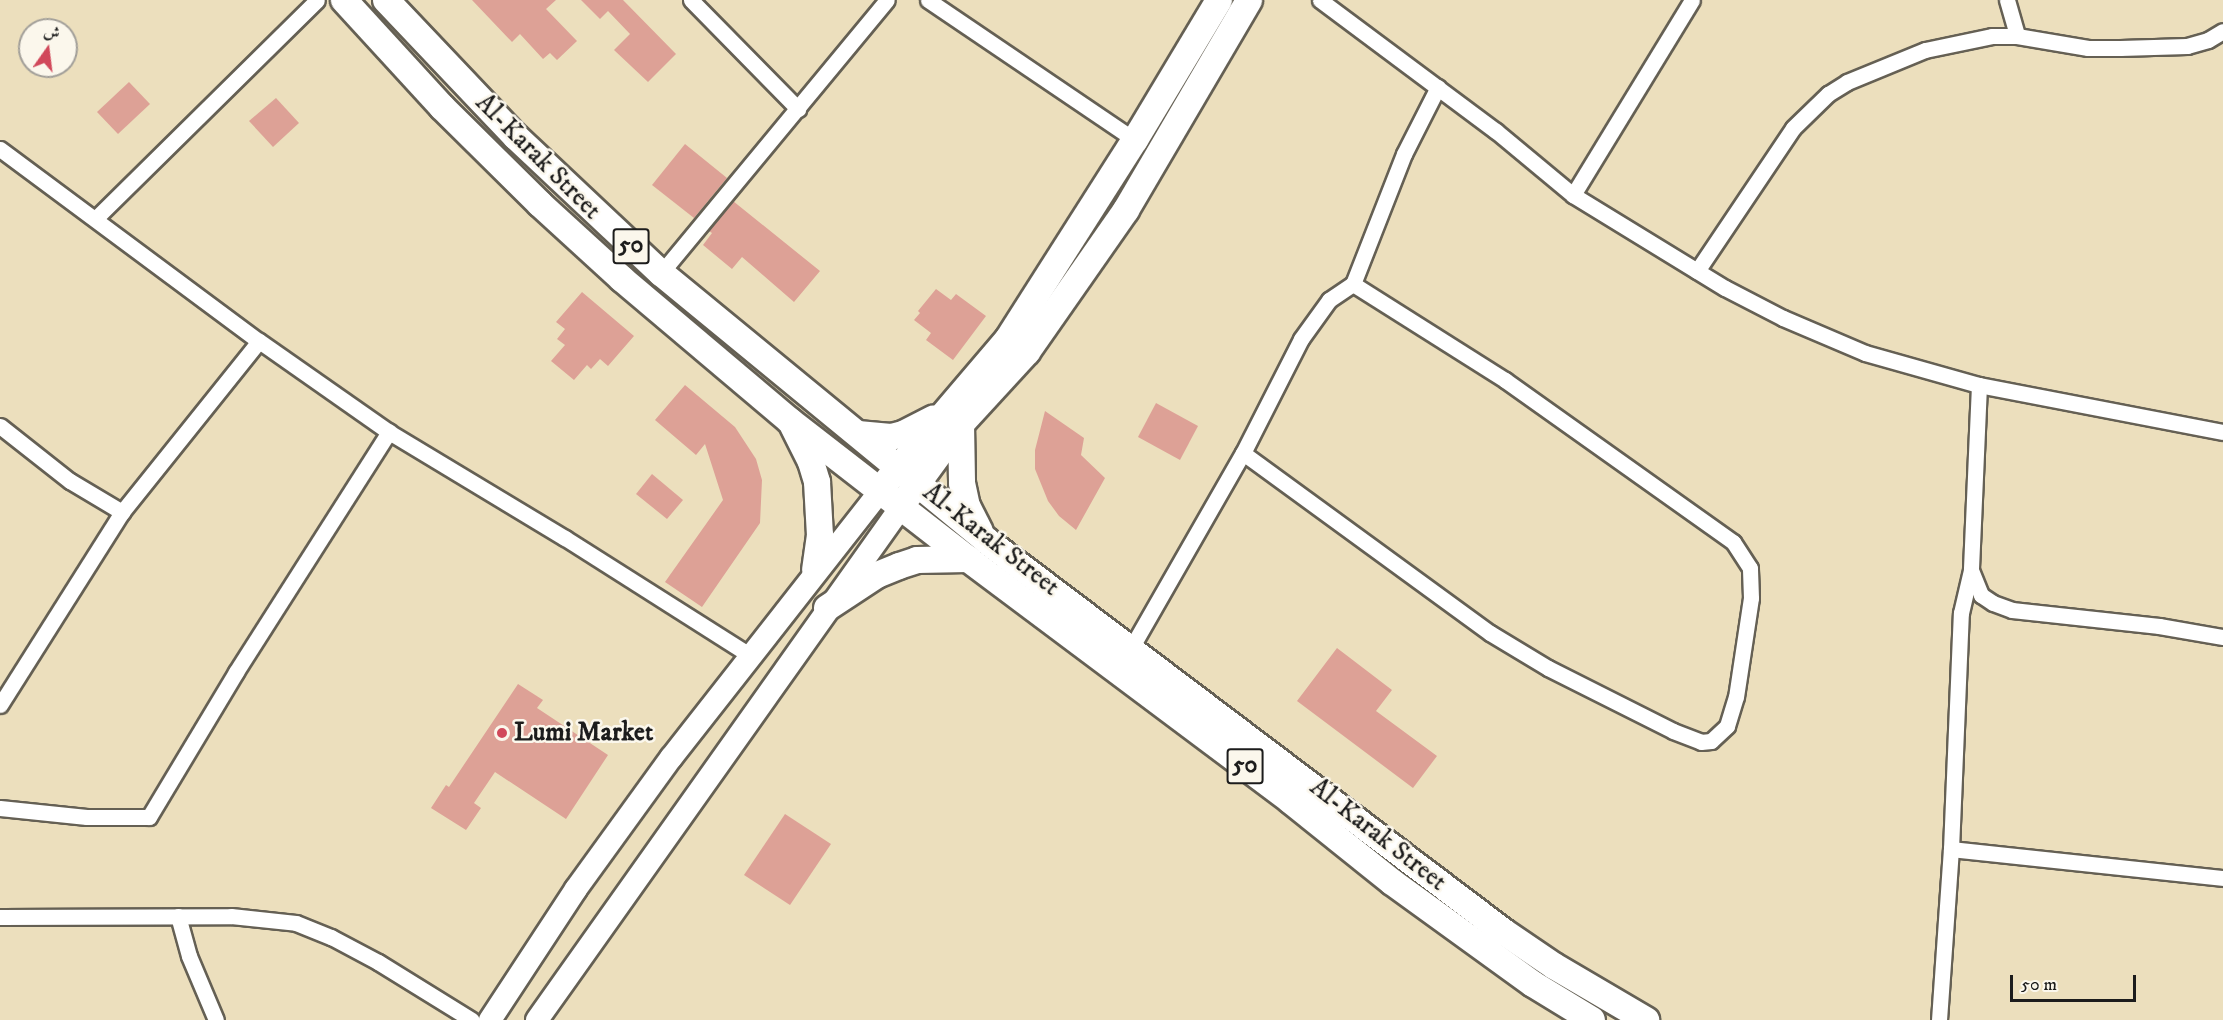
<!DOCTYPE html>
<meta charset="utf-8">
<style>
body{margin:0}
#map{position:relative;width:2223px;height:1020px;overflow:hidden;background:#ecdfbd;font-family:"IM FELL DW Pica",Amiri,serif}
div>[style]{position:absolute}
.building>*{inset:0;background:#dda196}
.roads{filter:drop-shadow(2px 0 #656054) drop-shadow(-2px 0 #656054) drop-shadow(0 2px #656054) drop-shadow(0 -2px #656054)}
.minor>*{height:15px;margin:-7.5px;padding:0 7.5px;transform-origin:7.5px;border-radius:7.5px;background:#fff}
.secondary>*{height:22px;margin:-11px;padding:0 11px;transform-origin:11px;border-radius:11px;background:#fff}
.primary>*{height:26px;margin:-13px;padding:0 13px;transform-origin:13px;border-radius:13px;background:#fff}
.dots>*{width:16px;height:16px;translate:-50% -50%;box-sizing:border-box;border:3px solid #fbf7ec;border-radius:50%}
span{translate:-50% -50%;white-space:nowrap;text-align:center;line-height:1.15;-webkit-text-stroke:5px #fbf7ec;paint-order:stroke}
.shield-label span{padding:2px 4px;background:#fbf7ec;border:2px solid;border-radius:4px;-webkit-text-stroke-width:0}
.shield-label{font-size:24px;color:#1c1c1c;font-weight:700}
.street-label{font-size:26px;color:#1c1c1c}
.poi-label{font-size:26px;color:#1c1c1c;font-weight:700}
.left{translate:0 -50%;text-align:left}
.north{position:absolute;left:18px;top:18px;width:60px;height:60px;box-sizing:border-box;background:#fbf7ec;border:2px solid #a29f99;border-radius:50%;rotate:14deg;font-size:16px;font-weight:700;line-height:24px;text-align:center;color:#1c1c1c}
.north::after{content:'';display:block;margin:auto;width:21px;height:27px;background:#d1495b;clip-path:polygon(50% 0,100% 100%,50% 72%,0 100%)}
.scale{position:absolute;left:2010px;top:975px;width:126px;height:27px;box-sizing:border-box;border:3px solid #1c1c1c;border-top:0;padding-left:8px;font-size:18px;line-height:21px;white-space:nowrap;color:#1c1c1c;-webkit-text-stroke:4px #fbf7ec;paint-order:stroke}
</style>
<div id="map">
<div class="building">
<i style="clip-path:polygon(472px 0,556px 0,546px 9px,577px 41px,557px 60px,550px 53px,543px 59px,520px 34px,512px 42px)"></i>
<i style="clip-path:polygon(581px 0,623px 0,676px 54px,648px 82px,614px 50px,630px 34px,608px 11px,600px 19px)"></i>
<i style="clip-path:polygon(129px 82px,150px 104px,118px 134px,97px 112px)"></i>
<i style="clip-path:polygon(276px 98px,299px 123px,273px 147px,249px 121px)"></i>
<i style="clip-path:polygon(685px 144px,727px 178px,694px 218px,652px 185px)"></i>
<i style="clip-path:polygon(733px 201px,820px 271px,794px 302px,742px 257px,732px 269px,703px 245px,712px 233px,709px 231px)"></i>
<i style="clip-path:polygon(936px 289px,951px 300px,956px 294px,986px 316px,953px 360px,926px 340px,931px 333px,914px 320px,920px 313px,918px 311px)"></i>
<i style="clip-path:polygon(582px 292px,634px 336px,608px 366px,600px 359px,591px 369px,587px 365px,574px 380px,551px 361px,565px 345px,557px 339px,565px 329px,556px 322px)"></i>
<i style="clip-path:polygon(685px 385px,735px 427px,756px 459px,762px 480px,760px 523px,702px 607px,665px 582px,723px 500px,705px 444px,696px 455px,655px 420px)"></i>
<i style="clip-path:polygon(1156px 403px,1198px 426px,1180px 460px,1138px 437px)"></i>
<i style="clip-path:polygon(1045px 411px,1084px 438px,1081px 455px,1105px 478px,1076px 530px,1059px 516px,1048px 501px,1035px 469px,1035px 450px)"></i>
<i style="clip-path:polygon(652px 474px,683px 500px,667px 519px,636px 494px)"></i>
<i style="clip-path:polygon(1337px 648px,1392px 690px,1376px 711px,1437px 756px,1413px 788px,1297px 701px)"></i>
<i style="clip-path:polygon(518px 684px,543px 700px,537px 708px,608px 755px,566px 819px,495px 772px,474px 803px,481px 808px,466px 830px,431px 808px,446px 785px,449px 787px)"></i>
<i style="clip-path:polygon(785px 814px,831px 844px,790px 905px,744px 875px)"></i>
</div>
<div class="roads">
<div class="minor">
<i style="left:691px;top:0;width:153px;rotate:45.5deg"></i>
<i style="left:928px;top:0;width:250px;rotate:34.1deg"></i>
<i style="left:1320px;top:0;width:219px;rotate:36.7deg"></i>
<i style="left:1496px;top:131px;width:100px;rotate:39.7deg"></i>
<i style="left:1573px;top:195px;width:178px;rotate:31.5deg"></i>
<i style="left:1725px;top:288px;width:65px;rotate:27.3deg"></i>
<i style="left:1783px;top:318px;width:89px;rotate:23.1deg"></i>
<i style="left:1865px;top:353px;width:118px;rotate:15.7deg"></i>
<i style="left:1979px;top:385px;width:248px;rotate:10.9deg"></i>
<i style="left:2007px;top:0;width:37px;rotate:74deg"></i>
<i style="left:0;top:149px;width:322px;rotate:36.6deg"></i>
<i style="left:259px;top:341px;width:159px;rotate:35deg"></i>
<i style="left:389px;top:432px;width:205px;rotate:31.1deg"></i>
<i style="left:565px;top:538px;width:220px;rotate:32.4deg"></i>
<i style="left:1573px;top:195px;width:228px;rotate:-58.6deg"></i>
<i style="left:96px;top:218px;width:310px;rotate:-44.6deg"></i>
<i style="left:1697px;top:271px;width:172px;rotate:-56.1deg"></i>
<i style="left:1793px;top:128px;width:49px;rotate:-44.2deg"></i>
<i style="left:1828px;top:94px;width:22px;rotate:-32deg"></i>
<i style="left:1847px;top:82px;width:84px;rotate:-22.3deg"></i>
<i style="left:1925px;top:50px;width:68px;rotate:-11.8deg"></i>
<i style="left:1992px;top:36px;width:25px"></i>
<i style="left:2017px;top:36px;width:72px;rotate:9.6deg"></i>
<i style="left:2088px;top:48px;width:32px"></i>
<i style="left:2120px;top:48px;width:67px;rotate:-1.7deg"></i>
<i style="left:2187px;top:46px;width:22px;rotate:-16deg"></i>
<i style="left:2208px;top:40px;width:17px;rotate:-31deg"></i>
<i style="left:661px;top:273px;width:354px;rotate:-50.4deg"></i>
<i style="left:1979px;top:385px;width:185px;rotate:92.5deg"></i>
<i style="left:1971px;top:570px;width:27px;rotate:68deg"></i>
<i style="left:1981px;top:595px;width:14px;rotate:34deg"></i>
<i style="left:1993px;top:603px;width:20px;rotate:20deg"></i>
<i style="left:2012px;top:610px;width:148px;rotate:6.2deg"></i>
<i style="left:2159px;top:626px;width:65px;rotate:9.8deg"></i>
<i style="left:0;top:426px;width:89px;rotate:38.2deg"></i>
<i style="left:70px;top:481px;width:61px;rotate:30.8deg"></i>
<i style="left:122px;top:512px;width:219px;rotate:-51.3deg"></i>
<i style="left:1243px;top:453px;width:306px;rotate:36.1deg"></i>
<i style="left:1490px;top:633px;width:68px;rotate:31.1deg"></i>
<i style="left:1548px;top:668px;width:140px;rotate:26.7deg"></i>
<i style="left:1673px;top:731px;width:30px;rotate:21deg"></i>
<i style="left:1701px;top:742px;width:10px;rotate:-6deg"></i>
<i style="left:1711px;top:741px;width:22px;rotate:-43deg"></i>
<i style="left:1727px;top:726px;width:30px;rotate:-73deg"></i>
<i style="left:1736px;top:697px;width:100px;rotate:-81.4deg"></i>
<i style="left:1751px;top:598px;width:30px;rotate:-92deg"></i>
<i style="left:1750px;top:568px;width:31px;rotate:-123deg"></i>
<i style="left:1733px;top:542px;width:280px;rotate:-144.6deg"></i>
<i style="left:1505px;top:380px;width:180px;rotate:-147.7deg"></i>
<i style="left:1130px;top:650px;width:227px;rotate:-60.2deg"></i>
<i style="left:1243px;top:453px;width:128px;rotate:-63deg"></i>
<i style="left:1301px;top:339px;width:48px;rotate:-54.3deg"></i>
<i style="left:1329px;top:300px;width:29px;rotate:-34deg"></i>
<i style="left:1353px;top:284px;width:140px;rotate:-68.6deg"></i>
<i style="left:1404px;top:154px;width:75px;rotate:-63.1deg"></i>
<i style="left:0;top:705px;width:228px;rotate:-57.7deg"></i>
<i style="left:0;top:808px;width:87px;rotate:5.9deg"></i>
<i style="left:87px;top:817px;width:62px"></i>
<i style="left:149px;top:817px;width:169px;rotate:-59deg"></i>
<i style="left:236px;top:672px;width:285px;rotate:-57.5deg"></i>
<i style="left:1951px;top:849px;width:274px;rotate:6.1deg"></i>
<i style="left:178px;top:916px;width:41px;rotate:74.6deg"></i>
<i style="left:189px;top:956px;width:69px;rotate:67.1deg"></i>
<i style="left:0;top:917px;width:231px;rotate:-0.2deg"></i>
<i style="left:231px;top:916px;width:65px;rotate:6.1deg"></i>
<i style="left:296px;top:923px;width:38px;rotate:22deg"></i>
<i style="left:331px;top:937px;width:53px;rotate:28deg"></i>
<i style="left:378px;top:962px;width:110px;rotate:31.7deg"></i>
<i style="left:1939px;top:1020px;width:171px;rotate:-86deg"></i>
<i style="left:1951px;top:849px;width:236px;rotate:-87.6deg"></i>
<i style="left:1961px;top:613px;width:44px;rotate:-76.9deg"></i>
</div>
<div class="secondary">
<i style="left:490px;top:1020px;width:157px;rotate:-56.7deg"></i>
<i style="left:576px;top:889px;width:162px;rotate:-54.1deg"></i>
<i style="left:671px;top:758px;width:339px;rotate:-51.9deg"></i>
<i style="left:537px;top:1020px;width:629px;rotate:-54.64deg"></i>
</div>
<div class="primary">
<i style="left:344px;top:0;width:145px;rotate:47.5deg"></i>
<i style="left:442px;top:107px;width:138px;rotate:44.7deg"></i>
<i style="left:540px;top:204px;width:111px;rotate:42.4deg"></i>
<i style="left:622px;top:279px;width:220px;rotate:40.2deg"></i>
<i style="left:790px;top:421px;width:225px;rotate:37.8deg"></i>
<i style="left:968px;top:559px;width:404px;rotate:36.8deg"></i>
<i style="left:1291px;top:801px;width:129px;rotate:38.7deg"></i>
<i style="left:1392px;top:882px;width:174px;rotate:35.9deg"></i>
<i style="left:1533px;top:984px;width:69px;rotate:31.4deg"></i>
<i style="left:386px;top:0;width:189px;rotate:46.5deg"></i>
<i style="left:516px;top:137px;width:199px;rotate:43.2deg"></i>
<i style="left:661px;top:273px;width:422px;rotate:39.4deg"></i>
<i style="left:987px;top:541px;width:648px;rotate:37.1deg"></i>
<i style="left:1504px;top:932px;width:60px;rotate:34.2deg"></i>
<i style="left:1554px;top:966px;width:107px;rotate:30.4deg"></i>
<i style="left:961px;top:424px;width:59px;rotate:89deg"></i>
<i style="left:962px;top:483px;width:24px;rotate:78deg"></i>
<i style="left:967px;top:506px;width:28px;rotate:63deg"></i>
<i style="left:793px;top:426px;width:40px;rotate:63.4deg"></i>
<i style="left:811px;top:462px;width:21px;rotate:73deg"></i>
<i style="left:817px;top:482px;width:53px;rotate:86.8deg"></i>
<i style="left:820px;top:535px;width:35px;rotate:98deg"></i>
<i style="left:858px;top:434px;width:33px;rotate:5deg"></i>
<i style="left:891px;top:437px;width:12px;rotate:-14deg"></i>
<i style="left:903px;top:434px;width:34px;rotate:-27deg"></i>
<i style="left:888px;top:480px;width:185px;rotate:-49.6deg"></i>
<i style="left:1008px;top:339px;width:236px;rotate:-57.5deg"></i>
<i style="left:1135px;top:140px;width:163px;rotate:-59deg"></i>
<i style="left:909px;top:495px;width:88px;rotate:-53.8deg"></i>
<i style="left:961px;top:424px;width:98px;rotate:-47.5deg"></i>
<i style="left:1027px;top:352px;width:173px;rotate:-55.1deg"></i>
<i style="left:1126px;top:210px;width:243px;rotate:-59.6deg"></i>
<i style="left:827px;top:608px;width:60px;rotate:-33.4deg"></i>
<i style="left:877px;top:575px;width:24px;rotate:-22deg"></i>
<i style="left:899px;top:566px;width:19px;rotate:-18deg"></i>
<i style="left:917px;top:560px;width:51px;rotate:-1.1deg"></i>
</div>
</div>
<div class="dots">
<i style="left:502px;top:733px;background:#d1495b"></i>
</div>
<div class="shield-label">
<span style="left:631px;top:246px">50</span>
<span style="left:1245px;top:766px">50</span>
</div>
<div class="street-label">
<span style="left:538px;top:157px;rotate:45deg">Al-Karak Street</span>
<span style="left:991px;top:540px;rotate:38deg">Al-Karak Street</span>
<span style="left:1378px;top:835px;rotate:38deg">Al-Karak Street</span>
</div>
<div class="poi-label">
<span class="left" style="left:514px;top:733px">Lumi Market</span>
</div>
<div class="north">ش</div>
<div class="scale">50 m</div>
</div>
